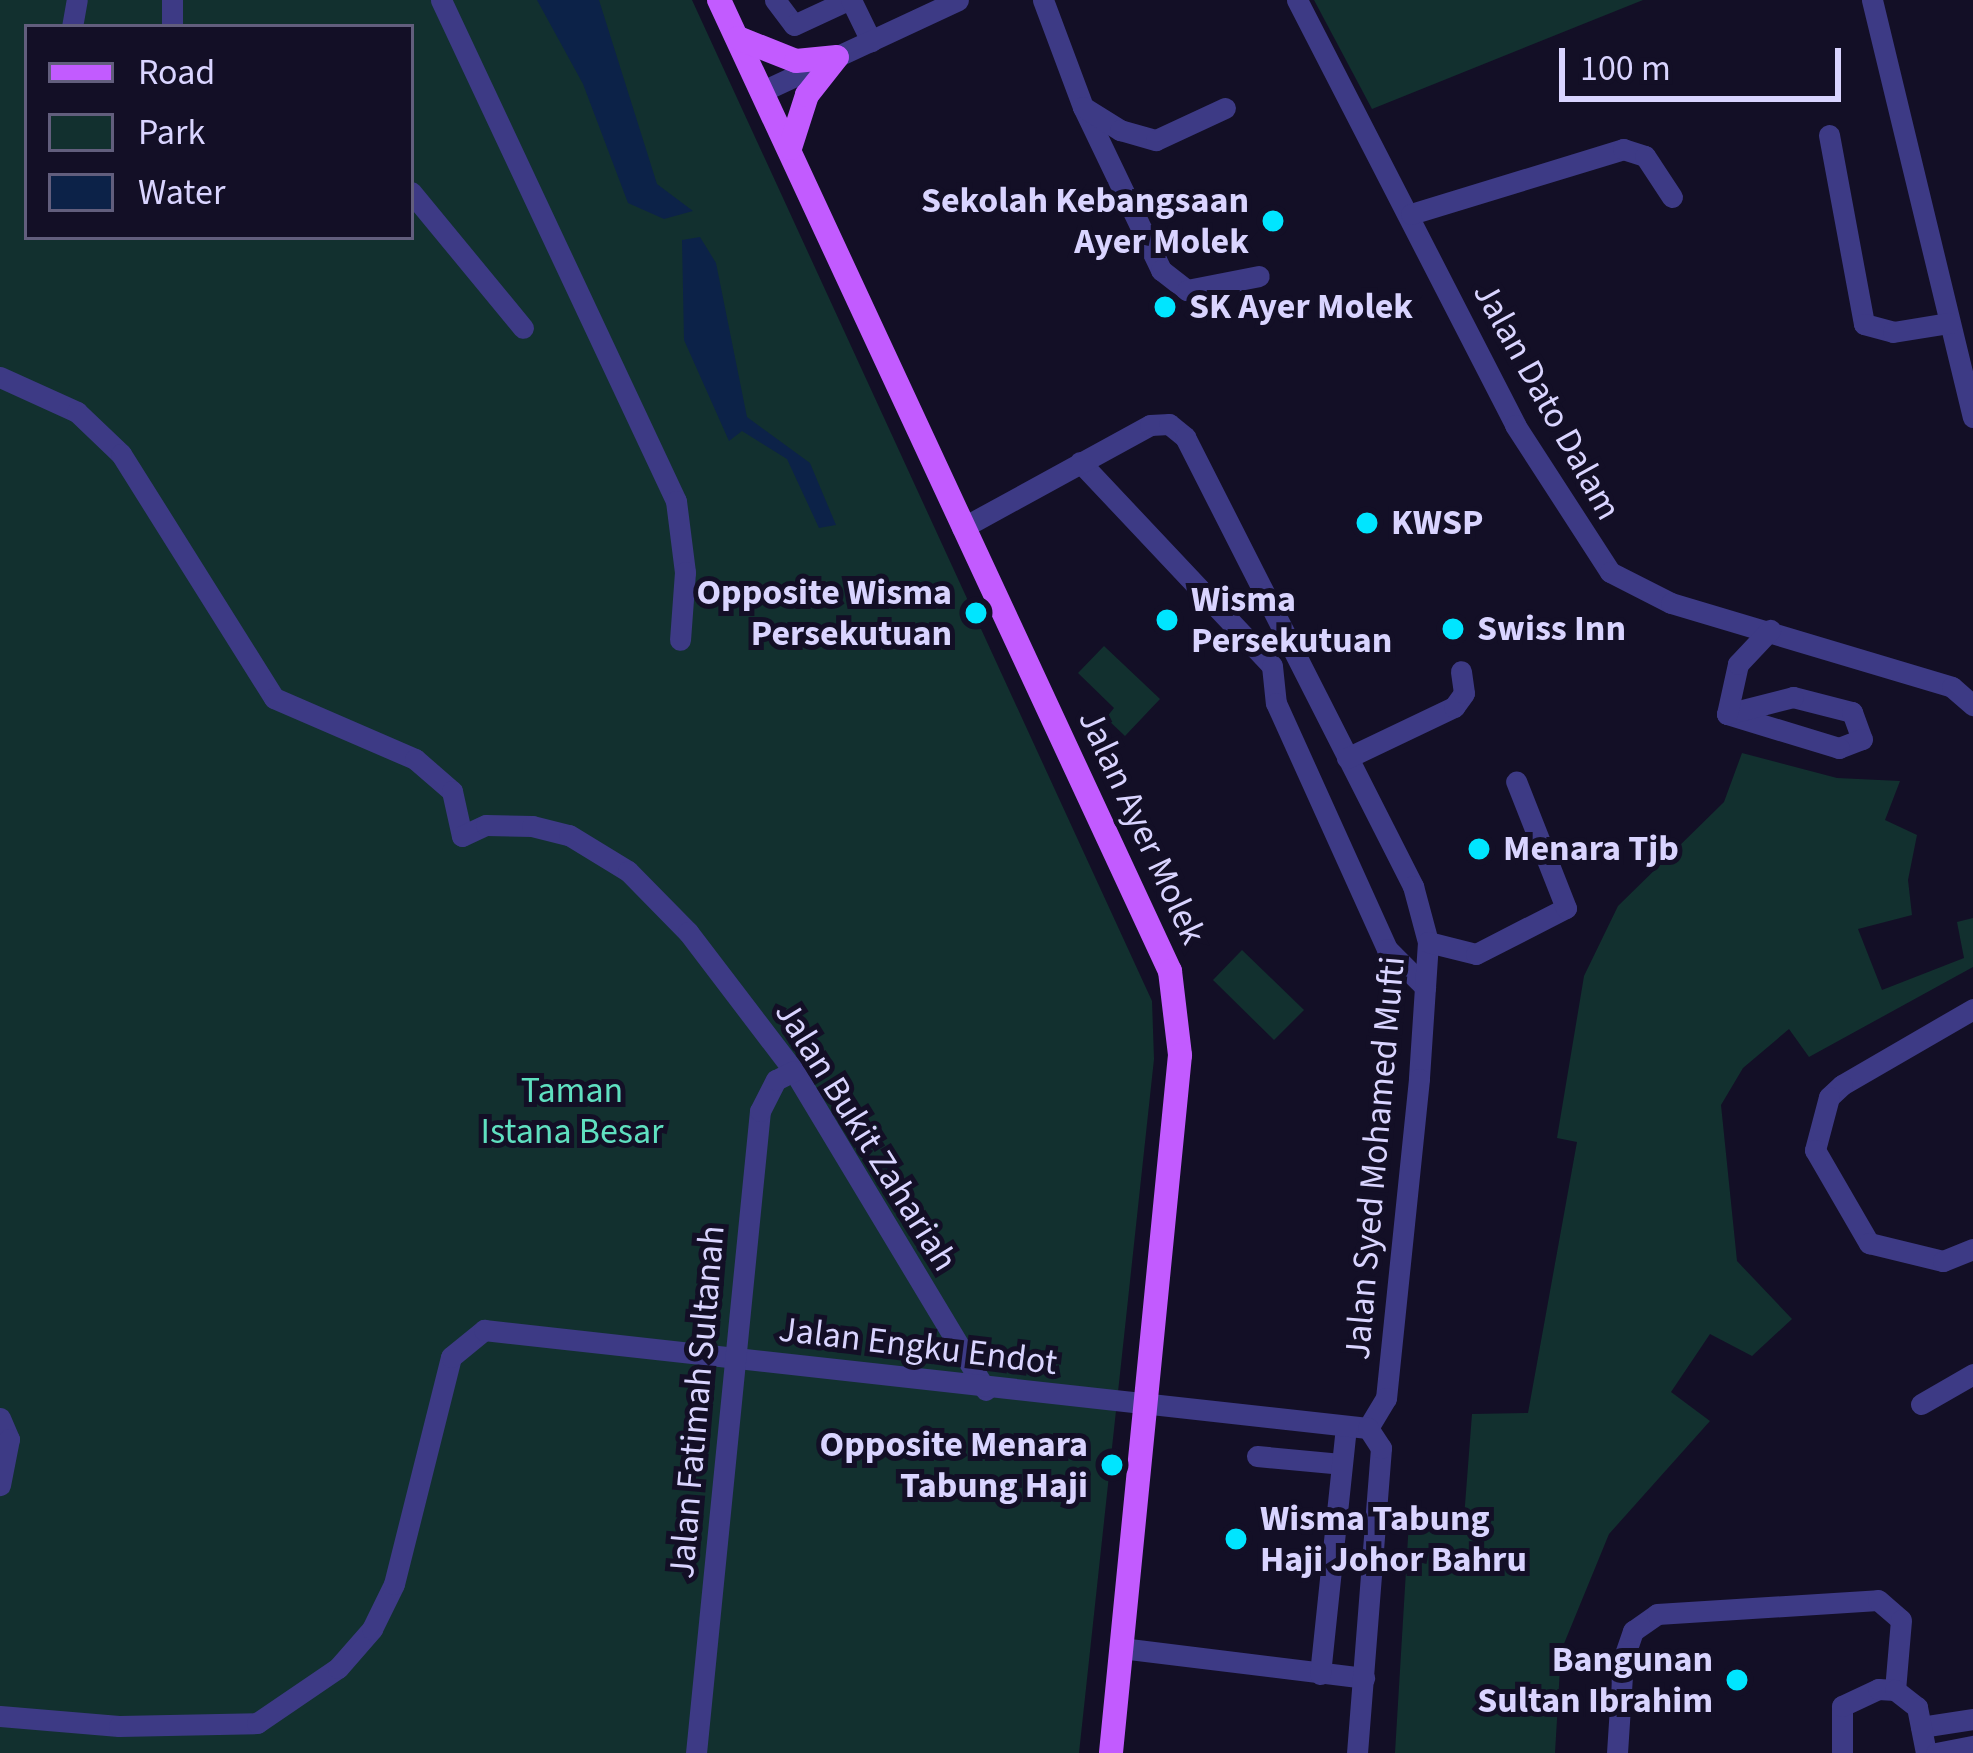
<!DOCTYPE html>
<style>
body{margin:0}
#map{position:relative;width:1973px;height:1753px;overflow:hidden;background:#130f26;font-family:"Source Sans 3",sans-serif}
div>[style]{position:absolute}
.green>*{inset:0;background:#12302f}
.water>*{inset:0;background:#0c2248}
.minor>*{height:21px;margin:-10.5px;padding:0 10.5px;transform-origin:10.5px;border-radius:10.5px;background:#3d3a85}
.major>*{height:24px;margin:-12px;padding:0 12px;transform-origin:12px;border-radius:12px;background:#c25bff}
.dots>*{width:33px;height:33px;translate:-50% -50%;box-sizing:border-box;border:6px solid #130f26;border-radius:50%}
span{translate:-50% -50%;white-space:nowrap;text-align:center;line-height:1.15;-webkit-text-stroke:10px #130f26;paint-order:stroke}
.poi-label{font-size:36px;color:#d9d4ff;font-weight:700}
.right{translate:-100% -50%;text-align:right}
.left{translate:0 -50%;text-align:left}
.street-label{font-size:36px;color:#d9d4ff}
.park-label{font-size:36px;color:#5fe0c0}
.legend{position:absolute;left:24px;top:24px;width:390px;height:216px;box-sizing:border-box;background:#130f26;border:3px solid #625e7d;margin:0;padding:15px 21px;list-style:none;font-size:36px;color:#d9d4ff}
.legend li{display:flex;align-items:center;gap:24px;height:60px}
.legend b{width:60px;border:3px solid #625e7d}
.scale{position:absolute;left:1559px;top:48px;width:282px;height:54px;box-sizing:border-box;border:6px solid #d9d4ff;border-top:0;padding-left:15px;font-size:36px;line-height:42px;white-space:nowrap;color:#d9d4ff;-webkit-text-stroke:9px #130f26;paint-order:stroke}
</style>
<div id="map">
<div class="green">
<i style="clip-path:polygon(evenodd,0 0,692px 0,1152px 1001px,1154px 1059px,1079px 1753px,0 1753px,0 0,27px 27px,411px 27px,411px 237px,27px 237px,27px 27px)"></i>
<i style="clip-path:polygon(1314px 0,1643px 0,1372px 109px)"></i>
<i style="clip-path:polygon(1104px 646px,1160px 699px,1125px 736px,1106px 718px,1114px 708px,1078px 673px)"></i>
<i style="clip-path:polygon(1742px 753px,1837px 778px,1900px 781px,1885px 820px,1917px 835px,1908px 880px,1912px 915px,1858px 929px,1882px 990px,1964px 958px,1957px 922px,1973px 918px,1973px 967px,1809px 1057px,1789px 1029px,1743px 1068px,1721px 1105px,1737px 1261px,1792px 1319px,1752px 1356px,1710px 1334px,1671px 1392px,1710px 1421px,1609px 1534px,1561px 1651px,1555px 1753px,1395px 1753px,1409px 1521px,1464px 1518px,1472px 1414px,1528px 1413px,1577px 1142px,1557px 1138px,1584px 976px,1618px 906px,1724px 802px)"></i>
<i style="clip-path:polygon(1242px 950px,1304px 1010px,1274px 1040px,1213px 980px)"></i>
</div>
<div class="water">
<i style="clip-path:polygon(537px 0,599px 0,657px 184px,693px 211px,664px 219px,628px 203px,583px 84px)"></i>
<i style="clip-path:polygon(700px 237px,716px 263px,747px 417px,810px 463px,836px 525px,819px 528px,787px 459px,742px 431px,729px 441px,684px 340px,682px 240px)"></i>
</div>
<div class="minor">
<i style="left:172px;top:0;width:27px;rotate:90deg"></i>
<i style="left:441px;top:0;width:553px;rotate:64.87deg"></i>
<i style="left:676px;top:501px;width:72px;rotate:82.8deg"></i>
<i style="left:685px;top:572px;width:68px;rotate:94.2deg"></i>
<i style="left:775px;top:0;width:31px;rotate:53deg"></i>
<i style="left:794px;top:25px;width:60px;rotate:-24.8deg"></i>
<i style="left:851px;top:0;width:46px;rotate:64deg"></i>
<i style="left:1043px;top:0;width:114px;rotate:69.5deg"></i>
<i style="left:1083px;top:107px;width:181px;rotate:64.4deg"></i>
<i style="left:1161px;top:270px;width:33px;rotate:38deg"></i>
<i style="left:1187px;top:290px;width:73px;rotate:-11deg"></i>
<i style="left:1297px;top:0;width:478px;rotate:62.8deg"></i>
<i style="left:1515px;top:425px;width:175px;rotate:57.1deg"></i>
<i style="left:1610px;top:572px;width:68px;rotate:26.9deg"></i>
<i style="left:1671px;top:603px;width:293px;rotate:16.6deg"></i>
<i style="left:1952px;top:687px;width:28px;rotate:41deg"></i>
<i style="left:1872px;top:0;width:429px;rotate:76.4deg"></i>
<i style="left:72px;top:27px;width:27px;rotate:-80deg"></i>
<i style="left:763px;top:91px;width:215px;rotate:-25deg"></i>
<i style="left:1083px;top:107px;width:44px;rotate:31.9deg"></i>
<i style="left:1120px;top:130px;width:37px;rotate:16deg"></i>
<i style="left:1156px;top:140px;width:76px;rotate:-24.9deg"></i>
<i style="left:1829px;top:135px;width:192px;rotate:79.5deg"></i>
<i style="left:1864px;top:324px;width:30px;rotate:15deg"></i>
<i style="left:1893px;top:332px;width:57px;rotate:-9.1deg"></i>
<i style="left:411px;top:192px;width:176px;rotate:50.5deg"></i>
<i style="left:1411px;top:214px;width:222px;rotate:-17deg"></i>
<i style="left:1623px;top:149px;width:23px;rotate:18deg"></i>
<i style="left:1645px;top:156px;width:49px;rotate:56.6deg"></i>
<i style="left:0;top:377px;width:85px;rotate:24.4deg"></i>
<i style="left:77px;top:412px;width:61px;rotate:43.7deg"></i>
<i style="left:121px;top:454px;width:288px;rotate:57.9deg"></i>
<i style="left:274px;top:698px;width:154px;rotate:23.4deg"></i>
<i style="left:415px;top:759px;width:49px;rotate:40.9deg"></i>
<i style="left:452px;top:791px;width:46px;rotate:77.5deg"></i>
<i style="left:462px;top:836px;width:26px;rotate:-25deg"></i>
<i style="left:486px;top:825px;width:46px;rotate:1.2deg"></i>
<i style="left:532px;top:826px;width:38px;rotate:14deg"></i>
<i style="left:569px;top:835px;width:69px;rotate:31.4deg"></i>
<i style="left:628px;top:871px;width:86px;rotate:45.5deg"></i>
<i style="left:688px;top:932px;width:175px;rotate:52.7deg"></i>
<i style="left:794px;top:1071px;width:372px;rotate:59deg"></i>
<i style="left:1080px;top:462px;width:280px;rotate:46.7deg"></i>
<i style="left:1272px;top:666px;width:37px;rotate:84deg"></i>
<i style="left:1276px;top:703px;width:270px;rotate:65.7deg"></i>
<i style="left:1387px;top:949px;width:54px;rotate:45deg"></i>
<i style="left:962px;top:528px;width:214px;rotate:-28.7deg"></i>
<i style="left:1150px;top:425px;width:19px;rotate:-3deg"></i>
<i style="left:1169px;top:424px;width:21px;rotate:39deg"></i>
<i style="left:1185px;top:437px;width:504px;rotate:63.08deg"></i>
<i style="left:1413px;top:886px;width:58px;rotate:75deg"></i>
<i style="left:1428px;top:942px;width:137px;rotate:93.8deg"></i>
<i style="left:1419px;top:1079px;width:321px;rotate:95.9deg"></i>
<i style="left:1386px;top:1398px;width:35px;rotate:121deg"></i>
<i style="left:1793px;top:697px;width:61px;rotate:14.3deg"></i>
<i style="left:1852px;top:712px;width:29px;rotate:70deg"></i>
<i style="left:1862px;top:739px;width:25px;rotate:159deg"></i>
<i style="left:1839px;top:748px;width:117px;rotate:-163.1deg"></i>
<i style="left:1727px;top:714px;width:68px;rotate:-14.4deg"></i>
<i style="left:1727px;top:714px;width:51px;rotate:-77.6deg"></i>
<i style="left:1738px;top:664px;width:47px;rotate:-46.7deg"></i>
<i style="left:1347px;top:758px;width:119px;rotate:-25.5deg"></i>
<i style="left:1454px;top:707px;width:17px;rotate:-54deg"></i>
<i style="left:1464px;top:693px;width:22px;rotate:-98deg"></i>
<i style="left:1428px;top:942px;width:49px;rotate:14deg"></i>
<i style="left:1476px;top:954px;width:101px;rotate:-27.1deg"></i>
<i style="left:1566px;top:908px;width:136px;rotate:-111.5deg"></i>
<i style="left:1973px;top:1009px;width:151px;rotate:149.9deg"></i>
<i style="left:1842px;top:1085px;width:18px;rotate:137deg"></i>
<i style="left:1829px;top:1097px;width:55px;rotate:104.8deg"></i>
<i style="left:1815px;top:1150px;width:108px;rotate:59.9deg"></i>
<i style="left:1869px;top:1243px;width:76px;rotate:13.7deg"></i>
<i style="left:1943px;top:1261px;width:32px;rotate:-22deg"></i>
<i style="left:1921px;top:1404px;width:60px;rotate:-30deg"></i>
<i style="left:0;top:1418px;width:23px;rotate:67deg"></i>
<i style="left:9px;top:1439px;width:47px;rotate:101.1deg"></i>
<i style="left:1257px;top:1456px;width:84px;rotate:5.4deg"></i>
<i style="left:1121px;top:1648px;width:245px;rotate:7deg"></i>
<i style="left:1320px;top:1674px;width:248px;rotate:-84deg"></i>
<i style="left:0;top:1716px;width:119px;rotate:4.8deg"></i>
<i style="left:119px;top:1726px;width:138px;rotate:-1.2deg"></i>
<i style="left:257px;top:1723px;width:98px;rotate:-34.2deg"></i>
<i style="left:338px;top:1668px;width:52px;rotate:-48.9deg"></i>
<i style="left:372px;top:1629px;width:50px;rotate:-63.9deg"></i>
<i style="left:394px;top:1584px;width:234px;rotate:-75.9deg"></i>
<i style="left:451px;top:1357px;width:43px;rotate:-39.3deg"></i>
<i style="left:484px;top:1330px;width:889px;rotate:6.33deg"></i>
<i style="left:1921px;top:1727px;width:53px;rotate:-8.7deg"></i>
<i style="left:696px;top:1753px;width:645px;rotate:-84.31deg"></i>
<i style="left:760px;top:1111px;width:35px;rotate:-63deg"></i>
<i style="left:776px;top:1080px;width:20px;rotate:-27deg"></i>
<i style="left:1357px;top:1753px;width:306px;rotate:-85.5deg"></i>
<i style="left:1381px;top:1448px;width:24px;rotate:-123deg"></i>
<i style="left:1617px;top:1753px;width:93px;rotate:-86.3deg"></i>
<i style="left:1623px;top:1660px;width:31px;rotate:-71deg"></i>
<i style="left:1633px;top:1631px;width:29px;rotate:-35deg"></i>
<i style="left:1657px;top:1614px;width:221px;rotate:-3.6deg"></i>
<i style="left:1878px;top:1600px;width:30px;rotate:41deg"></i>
<i style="left:1901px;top:1620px;width:70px;rotate:94.9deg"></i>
<i style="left:1842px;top:1753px;width:47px;rotate:-90deg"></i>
<i style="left:1842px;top:1706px;width:40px;rotate:-25deg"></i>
<i style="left:1878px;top:1689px;width:17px;rotate:3deg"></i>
<i style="left:1895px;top:1690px;width:28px;rotate:38deg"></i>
<i style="left:1917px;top:1707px;width:47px;rotate:78.9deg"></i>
<i style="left:1936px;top:1753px;width:38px;rotate:-11deg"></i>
</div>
<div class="major">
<i style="left:719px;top:0;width:1071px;rotate:65.09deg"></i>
<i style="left:1170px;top:971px;width:85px;rotate:83.2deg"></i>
<i style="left:1180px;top:1055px;width:701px;rotate:95.65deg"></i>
<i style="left:738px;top:38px;width:62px;rotate:21.6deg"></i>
<i style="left:796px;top:61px;width:41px;rotate:-5.6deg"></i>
<i style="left:790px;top:148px;width:56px;rotate:-72.2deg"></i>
<i style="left:807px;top:95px;width:48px;rotate:-51.7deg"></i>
</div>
<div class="dots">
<i style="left:1273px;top:221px;background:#00e5ff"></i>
<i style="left:1165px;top:307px;background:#00e5ff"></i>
<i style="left:1367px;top:523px;background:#00e5ff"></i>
<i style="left:976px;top:613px;background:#00e5ff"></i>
<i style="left:1167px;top:620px;background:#00e5ff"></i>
<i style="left:1453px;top:629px;background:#00e5ff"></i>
<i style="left:1479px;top:849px;background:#00e5ff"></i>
<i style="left:1112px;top:1465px;background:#00e5ff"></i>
<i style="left:1236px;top:1539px;background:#00e5ff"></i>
<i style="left:1737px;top:1680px;background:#00e5ff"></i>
</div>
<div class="poi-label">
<span class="right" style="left:1249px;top:221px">Sekolah Kebangsaan<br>Ayer Molek</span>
<span class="left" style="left:1189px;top:307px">SK Ayer Molek</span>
<span class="left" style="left:1391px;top:523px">KWSP</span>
<span class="right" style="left:952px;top:613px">Opposite Wisma<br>Persekutuan</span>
<span class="left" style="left:1191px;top:620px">Wisma<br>Persekutuan</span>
<span class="left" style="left:1477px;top:629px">Swiss Inn</span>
<span class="left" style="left:1503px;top:849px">Menara Tjb</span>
<span class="right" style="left:1088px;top:1465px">Opposite Menara<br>Tabung Haji</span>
<span class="left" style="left:1260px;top:1539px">Wisma Tabung<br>Haji Johor Bahru</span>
<span class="right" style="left:1713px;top:1680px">Bangunan<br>Sultan Ibrahim</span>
</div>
<div class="street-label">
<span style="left:1547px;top:401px;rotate:61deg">Jalan Dato Dalam</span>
<span style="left:1142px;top:827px;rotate:65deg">Jalan Ayer Molek</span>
<span style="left:866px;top:1136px;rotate:58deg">Jalan Bukit Zahariah</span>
<span style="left:1375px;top:1158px;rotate:-85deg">Jalan Syed Mohamed Mufti</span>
<span style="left:918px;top:1346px;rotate:7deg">Jalan Engku Endot</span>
<span style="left:697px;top:1402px;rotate:-85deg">Jalan Fatimah Sultanah</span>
</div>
<div class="park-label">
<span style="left:572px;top:1111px">Taman<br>Istana Besar</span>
</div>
<ul class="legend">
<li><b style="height:15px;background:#c25bff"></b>Road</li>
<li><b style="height:33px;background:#12302f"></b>Park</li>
<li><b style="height:33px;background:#0c2248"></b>Water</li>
</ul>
<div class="scale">100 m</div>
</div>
